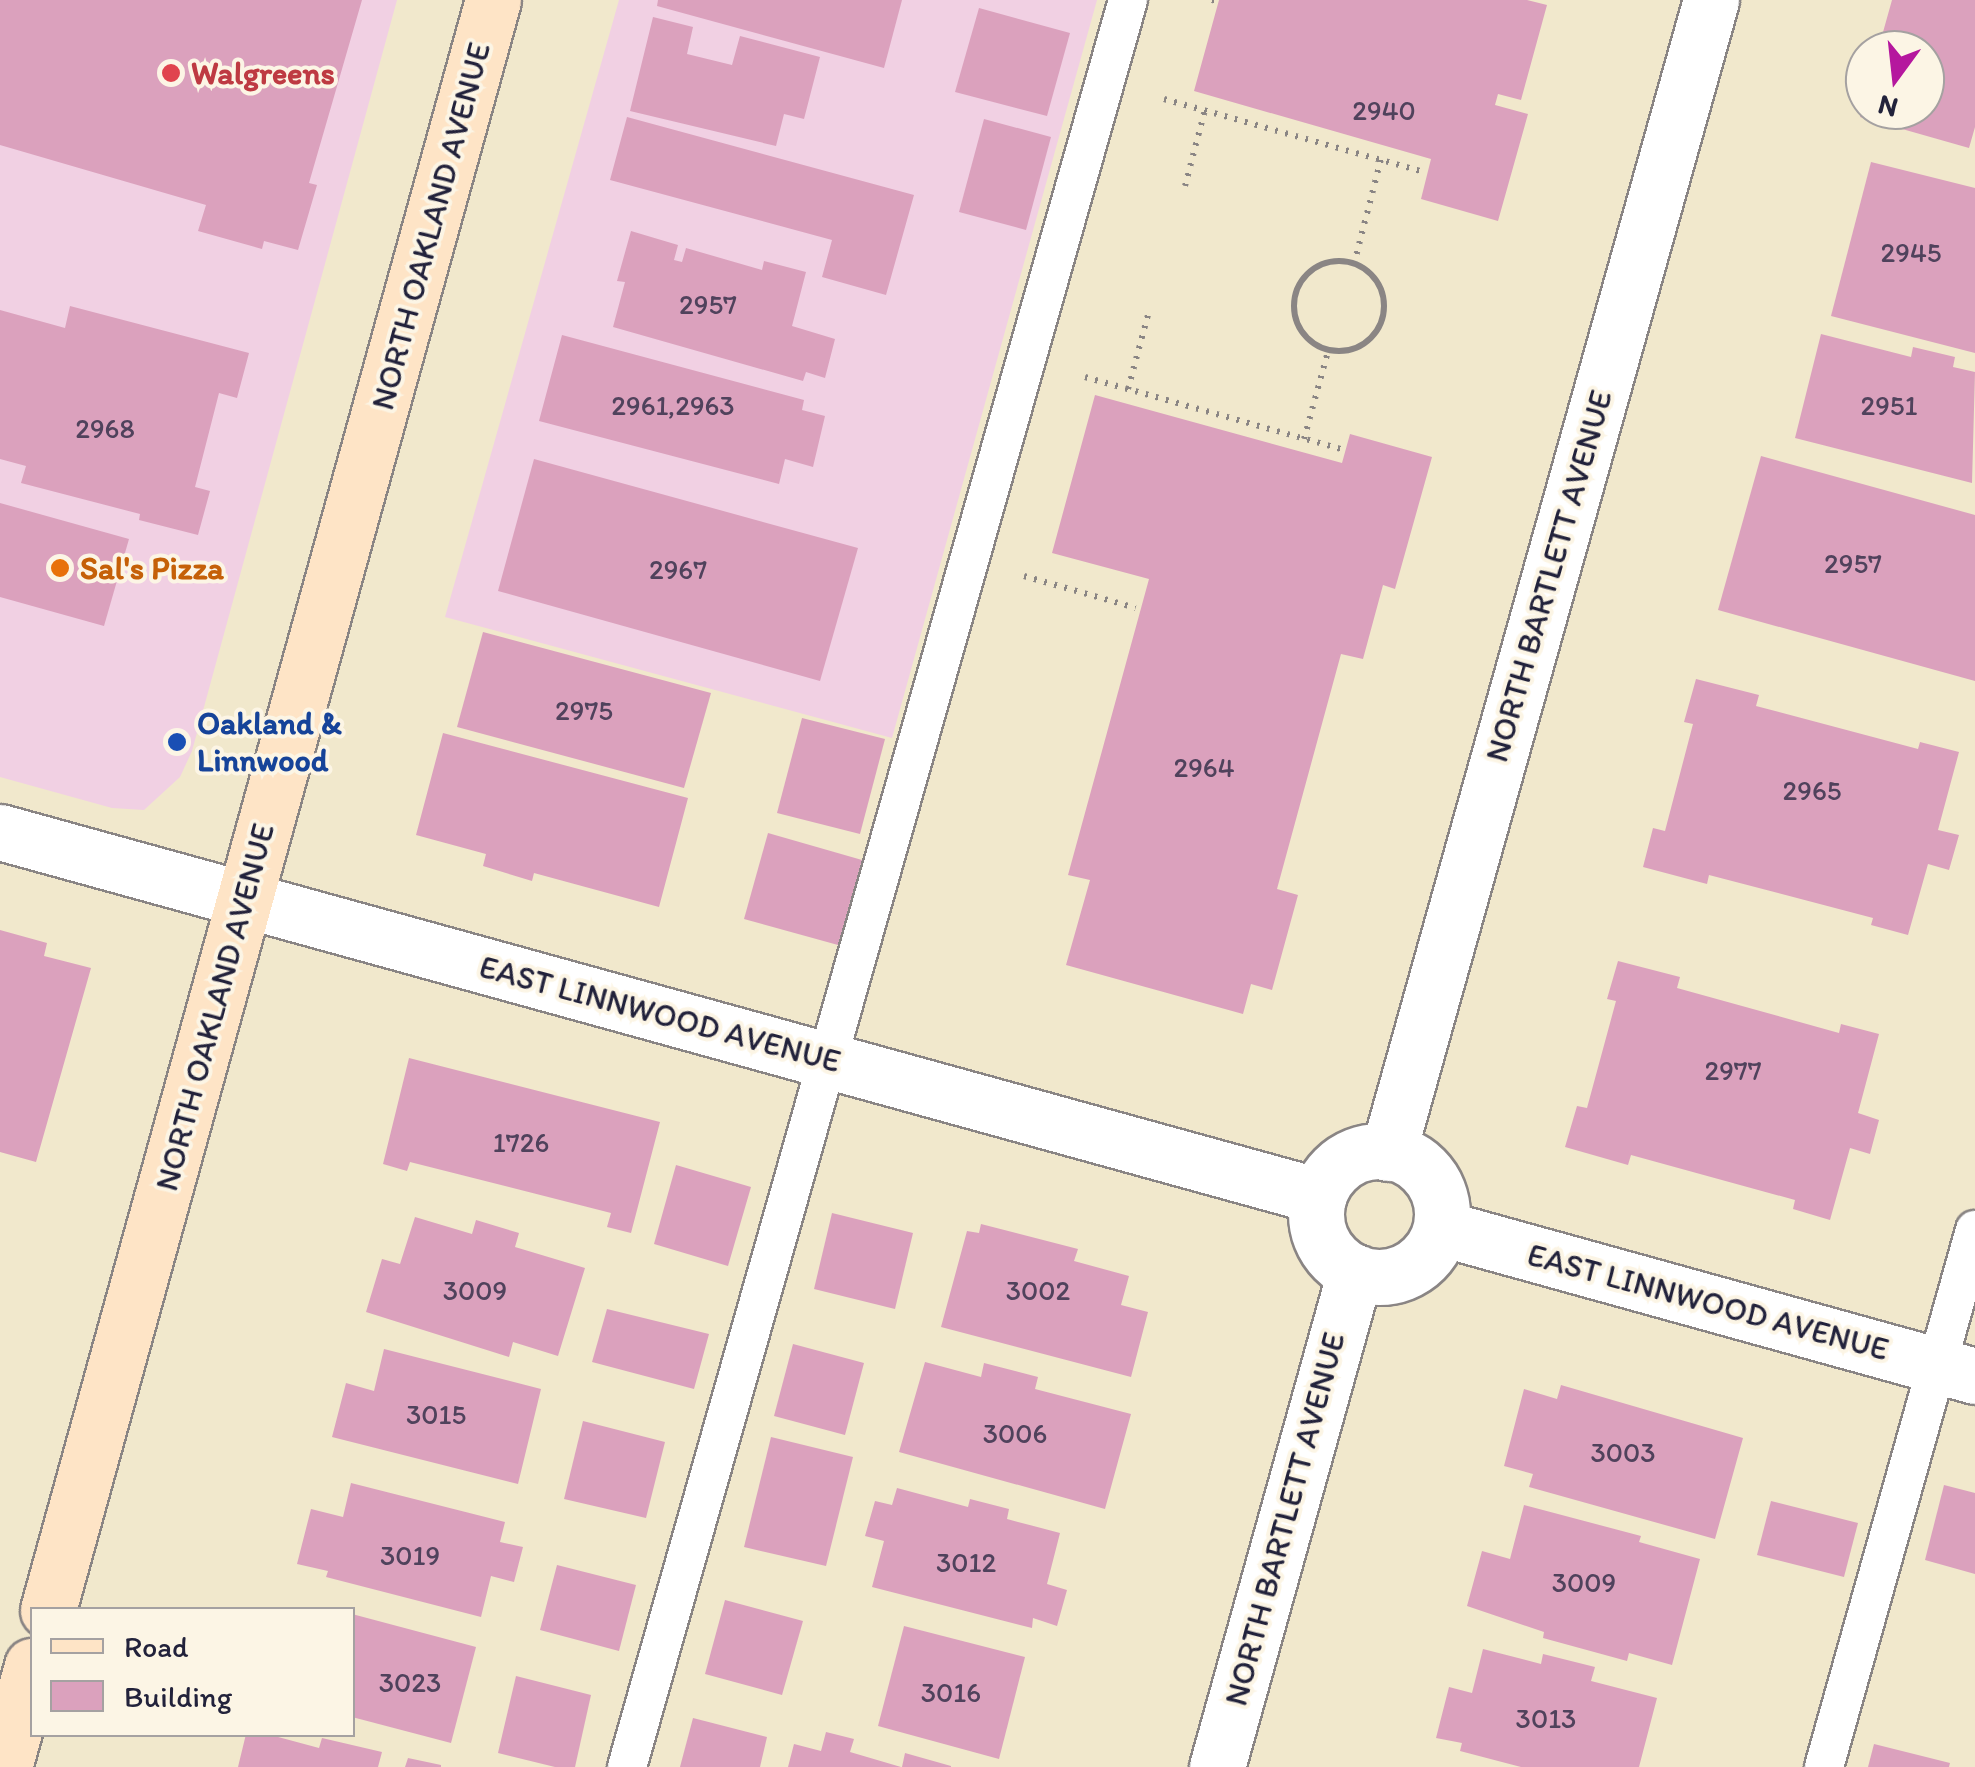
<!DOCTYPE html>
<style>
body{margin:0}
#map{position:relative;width:1975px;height:1767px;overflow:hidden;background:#f1e8cc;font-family:Itim,sans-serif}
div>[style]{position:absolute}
.built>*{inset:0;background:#f1d0e3}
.building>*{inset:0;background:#dba1bd}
.path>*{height:6px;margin-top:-3px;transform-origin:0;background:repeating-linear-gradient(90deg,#8a8584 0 2.5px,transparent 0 10.5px)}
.path>.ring{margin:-3px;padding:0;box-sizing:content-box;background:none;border:6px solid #8a8584;border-radius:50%}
.roads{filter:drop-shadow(2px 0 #8a8584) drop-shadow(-2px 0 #8a8584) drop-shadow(0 2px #8a8584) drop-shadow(0 -2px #8a8584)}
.service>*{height:38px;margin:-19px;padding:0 19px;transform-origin:19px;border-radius:19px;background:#fff}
.minor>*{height:55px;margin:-27.5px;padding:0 27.5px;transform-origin:27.5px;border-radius:27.5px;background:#fff}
.minor>.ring{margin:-27.5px;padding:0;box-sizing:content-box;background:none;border:55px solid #fff;border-radius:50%}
.secondary>*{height:55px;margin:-27.5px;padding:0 27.5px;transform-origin:27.5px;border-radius:27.5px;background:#fee4c6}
.dots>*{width:28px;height:28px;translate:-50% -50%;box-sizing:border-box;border:5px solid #fcf5e5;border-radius:50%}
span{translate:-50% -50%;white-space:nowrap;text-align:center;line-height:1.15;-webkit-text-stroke:8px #fcf5e5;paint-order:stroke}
.number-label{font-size:28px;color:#50425c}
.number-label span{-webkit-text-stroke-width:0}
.health-label{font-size:32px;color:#be3a42;font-weight:700}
.left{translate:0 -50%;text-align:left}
.street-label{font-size:32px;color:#22223b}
.food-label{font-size:32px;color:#c56008;font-weight:700}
.transit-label{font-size:32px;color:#164399;font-weight:700}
.legend{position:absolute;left:30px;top:1607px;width:325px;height:130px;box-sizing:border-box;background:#fcf5e5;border:2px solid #a5a1a1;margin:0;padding:12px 18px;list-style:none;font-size:30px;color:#22223b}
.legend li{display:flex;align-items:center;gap:20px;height:50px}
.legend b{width:50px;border:2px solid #a5a1a1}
.north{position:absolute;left:1845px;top:30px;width:100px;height:100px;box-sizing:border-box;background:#fcf5e5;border:2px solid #a5a1a1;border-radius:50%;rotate:195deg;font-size:28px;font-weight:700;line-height:40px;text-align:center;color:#22223b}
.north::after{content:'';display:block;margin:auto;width:35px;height:45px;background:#b5179e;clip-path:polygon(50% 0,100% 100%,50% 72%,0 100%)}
</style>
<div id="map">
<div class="built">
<i style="clip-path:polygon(0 0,397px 0,192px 751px,180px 777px,144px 810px,112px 808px,0 777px)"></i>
<i style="clip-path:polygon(619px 0,1097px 0,892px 738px,445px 617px)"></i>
</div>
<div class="building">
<i style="clip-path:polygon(0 0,362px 0,309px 183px,317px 185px,298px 250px,264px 241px,262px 249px,198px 231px,206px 205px,0 145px)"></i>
<i style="clip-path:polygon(658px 0,902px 0,884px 68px,657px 6px)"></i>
<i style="clip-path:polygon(1219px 0,1527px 0,1547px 5px,1521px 100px,1498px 94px,1495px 105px,1528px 114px,1498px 221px,1421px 199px,1431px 159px,1194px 91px)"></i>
<i style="clip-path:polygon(1892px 0,1975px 0,1975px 127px,1969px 148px,1860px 117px,1862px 110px,1925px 110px,1925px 50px,1878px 50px)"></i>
<i style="clip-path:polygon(979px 8px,1070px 33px,1047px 116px,955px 92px)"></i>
<i style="clip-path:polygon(653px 17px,693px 27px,687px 54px,732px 65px,740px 36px,820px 57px,804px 119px,784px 114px,776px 146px,630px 111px)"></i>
<i style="clip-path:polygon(627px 117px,914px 195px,886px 295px,822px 277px,832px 240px,610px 180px)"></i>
<i style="clip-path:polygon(984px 119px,1051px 137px,1026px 230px,959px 212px)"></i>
<i style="clip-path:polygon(1871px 162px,1975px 188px,1975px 353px,1831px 316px)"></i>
<i style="clip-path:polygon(631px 231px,678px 245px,674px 260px,682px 262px,686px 248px,762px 270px,764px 261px,806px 272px,792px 326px,835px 339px,825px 378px,806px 372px,803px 381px,613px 327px,625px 282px,617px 281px)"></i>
<i style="clip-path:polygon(70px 306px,249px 353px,237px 398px,219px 393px,195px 487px,210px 491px,198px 535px,139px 520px,140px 514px,21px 483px,26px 466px,0 459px,0 310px,65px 328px)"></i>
<i style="clip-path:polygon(1821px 334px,1911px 357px,1913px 347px,1955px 357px,1953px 367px,1975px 372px,1972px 483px,1795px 438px)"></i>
<i style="clip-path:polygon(562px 335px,804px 400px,802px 410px,825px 416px,813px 467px,785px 459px,779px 484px,539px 421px)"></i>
<i style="clip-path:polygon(1095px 395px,1342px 463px,1350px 434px,1432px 457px,1395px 589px,1383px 585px,1363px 659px,1341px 654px,1277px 889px,1298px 895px,1272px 990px,1251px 984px,1243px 1014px,1066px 965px,1090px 880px,1068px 875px,1149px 579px,1052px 553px)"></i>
<i style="clip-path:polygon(1761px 456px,1975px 515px,1975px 681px,1718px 610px)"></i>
<i style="clip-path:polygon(534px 459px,858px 548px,820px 681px,498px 591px)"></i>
<i style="clip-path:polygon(0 503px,129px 539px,104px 626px,0 597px)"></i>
<i style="clip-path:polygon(483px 632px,711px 693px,684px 788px,457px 727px)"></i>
<i style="clip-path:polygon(1696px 679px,1759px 695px,1756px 706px,1918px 749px,1920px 742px,1959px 752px,1938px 830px,1959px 835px,1949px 870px,1928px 864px,1908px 935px,1871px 925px,1873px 918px,1709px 875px,1707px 884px,1643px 867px,1653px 828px,1665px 831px,1693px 724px,1684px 722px)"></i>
<i style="clip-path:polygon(802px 718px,885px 739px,860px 834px,777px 813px)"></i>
<i style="clip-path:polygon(443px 733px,688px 798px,659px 907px,534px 873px,532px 881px,483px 866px,486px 854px,416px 835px)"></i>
<i style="clip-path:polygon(768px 833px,862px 860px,838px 945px,744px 919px)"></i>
<i style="clip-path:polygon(0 930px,47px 943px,44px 956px,91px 968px,36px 1162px,0 1152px)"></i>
<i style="clip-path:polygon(1618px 961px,1680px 977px,1677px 988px,1839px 1033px,1841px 1024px,1879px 1034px,1858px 1113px,1879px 1120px,1870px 1154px,1850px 1148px,1830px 1220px,1793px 1209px,1795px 1200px,1631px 1155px,1628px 1165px,1565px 1147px,1577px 1106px,1587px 1108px,1616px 1001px,1607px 999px)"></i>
<i style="clip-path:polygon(409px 1058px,660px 1122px,631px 1233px,607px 1227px,611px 1213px,410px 1162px,407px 1171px,383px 1164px)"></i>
<i style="clip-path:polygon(676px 1165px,751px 1187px,728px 1266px,654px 1244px)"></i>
<i style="clip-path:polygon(832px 1213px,913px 1233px,895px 1309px,814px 1289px)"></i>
<i style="clip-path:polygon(415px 1217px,472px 1234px,476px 1220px,519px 1233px,515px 1247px,585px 1268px,558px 1356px,513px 1342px,509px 1357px,366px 1312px,382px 1259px,400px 1264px)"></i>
<i style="clip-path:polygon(981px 1224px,1078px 1249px,1074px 1261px,1129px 1276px,1121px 1305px,1148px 1312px,1131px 1377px,941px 1327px,967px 1231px,979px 1233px)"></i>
<i style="clip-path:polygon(607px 1309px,709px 1334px,694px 1389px,592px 1362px)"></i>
<i style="clip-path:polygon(793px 1344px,864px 1363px,845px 1435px,774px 1416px)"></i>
<i style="clip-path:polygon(384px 1349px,541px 1389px,518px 1484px,332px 1437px,346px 1383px,374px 1391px)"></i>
<i style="clip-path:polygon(925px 1362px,981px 1377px,984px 1363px,1038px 1377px,1035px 1389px,1131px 1414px,1105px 1509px,899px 1452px)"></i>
<i style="clip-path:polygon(1561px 1385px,1743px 1438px,1715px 1539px,1529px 1487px,1533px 1474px,1504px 1466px,1524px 1389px,1557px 1399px)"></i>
<i style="clip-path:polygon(583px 1421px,665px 1442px,646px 1518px,564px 1499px)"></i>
<i style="clip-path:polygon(771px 1437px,853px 1457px,826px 1566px,744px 1547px)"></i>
<i style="clip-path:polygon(351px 1483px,505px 1522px,500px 1542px,523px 1547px,514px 1582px,491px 1576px,481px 1617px,326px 1577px,328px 1571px,297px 1564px,311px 1509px,343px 1517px)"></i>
<i style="clip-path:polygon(1944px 1485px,1975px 1493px,1975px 1574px,1925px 1560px)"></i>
<i style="clip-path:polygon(897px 1488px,968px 1507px,970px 1499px,1009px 1509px,1007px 1519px,1060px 1533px,1047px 1584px,1067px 1590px,1057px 1626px,1033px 1618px,1032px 1628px,872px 1587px,884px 1541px,865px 1536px,875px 1501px,892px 1505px)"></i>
<i style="clip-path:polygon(1771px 1501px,1858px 1523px,1844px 1577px,1757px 1555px)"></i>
<i style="clip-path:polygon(1524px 1505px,1641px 1536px,1639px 1542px,1700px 1559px,1672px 1665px,1629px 1653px,1627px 1661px,1543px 1638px,1544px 1632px,1467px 1606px,1482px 1551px,1510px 1559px)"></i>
<i style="clip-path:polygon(557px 1565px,636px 1585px,619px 1651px,540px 1630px)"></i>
<i style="clip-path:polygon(725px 1600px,803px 1621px,782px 1695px,705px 1674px)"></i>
<i style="clip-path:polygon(352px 1614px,476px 1647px,451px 1743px,352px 1717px)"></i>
<i style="clip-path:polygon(904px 1626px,1025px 1657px,999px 1759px,878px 1726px)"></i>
<i style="clip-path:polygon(1483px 1649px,1541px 1664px,1543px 1654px,1595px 1667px,1591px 1681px,1657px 1698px,1639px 1767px,1521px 1767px,1460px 1751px,1462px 1743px,1436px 1738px,1449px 1687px,1472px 1693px)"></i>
<i style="clip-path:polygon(516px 1676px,591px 1695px,575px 1767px,555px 1767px,498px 1753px)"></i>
<i style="clip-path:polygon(693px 1718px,767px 1737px,760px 1767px,680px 1767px)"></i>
<i style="clip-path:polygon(826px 1732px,854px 1739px,850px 1752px,901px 1767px,788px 1767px,794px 1744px,821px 1751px)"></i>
<i style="clip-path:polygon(246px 1734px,267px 1734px,319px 1748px,322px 1738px,382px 1752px,378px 1767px,238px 1767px)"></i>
<i style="clip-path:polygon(1874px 1744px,1950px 1763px,1949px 1767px,1868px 1767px)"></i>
<i style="clip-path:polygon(905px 1753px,951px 1766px,951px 1767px,902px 1767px)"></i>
<i style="clip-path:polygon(408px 1758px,441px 1765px,441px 1767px,405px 1767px)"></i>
</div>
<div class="path">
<i style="left:1212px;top:0;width:3px;rotate:18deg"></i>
<i style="left:1164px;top:99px;width:266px;rotate:15.7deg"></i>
<i style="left:1185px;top:186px;width:79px;rotate:-75.3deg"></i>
<i class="ring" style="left:1294px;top:261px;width:84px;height:84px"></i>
<i style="left:1354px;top:264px;width:108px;rotate:-75.6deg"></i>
<i style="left:1085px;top:377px;width:269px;rotate:15.7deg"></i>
<i style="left:1128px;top:389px;width:81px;rotate:-74.9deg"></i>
<i style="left:1304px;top:439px;width:91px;rotate:-74.7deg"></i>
<i style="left:1024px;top:576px;width:116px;rotate:15.9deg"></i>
</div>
<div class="roads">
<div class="service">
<i style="left:627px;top:1767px;width:1837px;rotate:-74.17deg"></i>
<i style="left:1824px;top:1767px;width:558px;rotate:-74.29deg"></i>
</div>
<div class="minor">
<i style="left:0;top:832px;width:1368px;rotate:15.43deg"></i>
<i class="ring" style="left:1316px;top:1151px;width:71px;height:71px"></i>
<i style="left:1388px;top:1153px;width:1197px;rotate:-74.35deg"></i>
<i style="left:1441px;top:1228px;width:554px;rotate:15.49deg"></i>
<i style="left:1217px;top:1767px;width:514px;rotate:-74.42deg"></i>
</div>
<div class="secondary">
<i style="left:48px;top:1610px;width:1670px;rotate:-74.55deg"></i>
<i style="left:4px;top:1767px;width:105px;rotate:-74.5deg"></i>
</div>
</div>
<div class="dots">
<i style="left:171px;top:73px;background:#e0444e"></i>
<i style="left:60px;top:568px;background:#e8710a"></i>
<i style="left:177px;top:742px;background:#1a4fb4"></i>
</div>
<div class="number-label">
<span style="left:1384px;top:110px">2940</span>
<span style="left:1911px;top:252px">2945</span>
<span style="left:708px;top:304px">2957</span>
<span style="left:673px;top:405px">2961,2963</span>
<span style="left:1889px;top:405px">2951</span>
<span style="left:105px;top:428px">2968</span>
<span style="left:1853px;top:563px">2957</span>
<span style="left:678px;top:569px">2967</span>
<span style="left:584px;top:710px">2975</span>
<span style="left:1204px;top:767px">2964</span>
<span style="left:1812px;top:790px">2965</span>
<span style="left:1733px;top:1070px">2977</span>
<span style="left:521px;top:1142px">1726</span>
<span style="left:475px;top:1290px">3009</span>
<span style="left:1038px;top:1290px">3002</span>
<span style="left:436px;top:1414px">3015</span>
<span style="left:1015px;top:1433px">3006</span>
<span style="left:1623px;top:1452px">3003</span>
<span style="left:410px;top:1555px">3019</span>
<span style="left:966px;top:1562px">3012</span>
<span style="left:1584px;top:1582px">3009</span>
<span style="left:410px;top:1682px">3023</span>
<span style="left:951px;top:1692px">3016</span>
<span style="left:1546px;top:1718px">3013</span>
</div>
<div class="health-label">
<span class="left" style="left:191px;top:73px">Walgreens</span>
</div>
<div class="street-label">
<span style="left:431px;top:226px;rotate:-75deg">NORTH OAKLAND AVENUE</span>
<span style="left:1549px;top:576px;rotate:-74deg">NORTH BARTLETT AVENUE</span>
<span style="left:215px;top:1007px;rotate:-75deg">NORTH OAKLAND AVENUE</span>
<span style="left:660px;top:1014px;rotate:15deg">EAST LINNWOOD AVENUE</span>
<span style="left:1708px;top:1302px;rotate:15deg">EAST LINNWOOD AVENUE</span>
<span style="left:1285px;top:1519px;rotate:-75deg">NORTH BARTLETT AVENUE</span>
</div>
<div class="food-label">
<span class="left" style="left:80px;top:568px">Sal's Pizza</span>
</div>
<div class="transit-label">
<span class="left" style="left:197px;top:742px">Oakland &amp;<br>Linnwood</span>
</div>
<ul class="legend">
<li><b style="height:12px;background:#fee4c6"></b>Road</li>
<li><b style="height:28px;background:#dba1bd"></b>Building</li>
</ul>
<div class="north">N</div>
</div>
